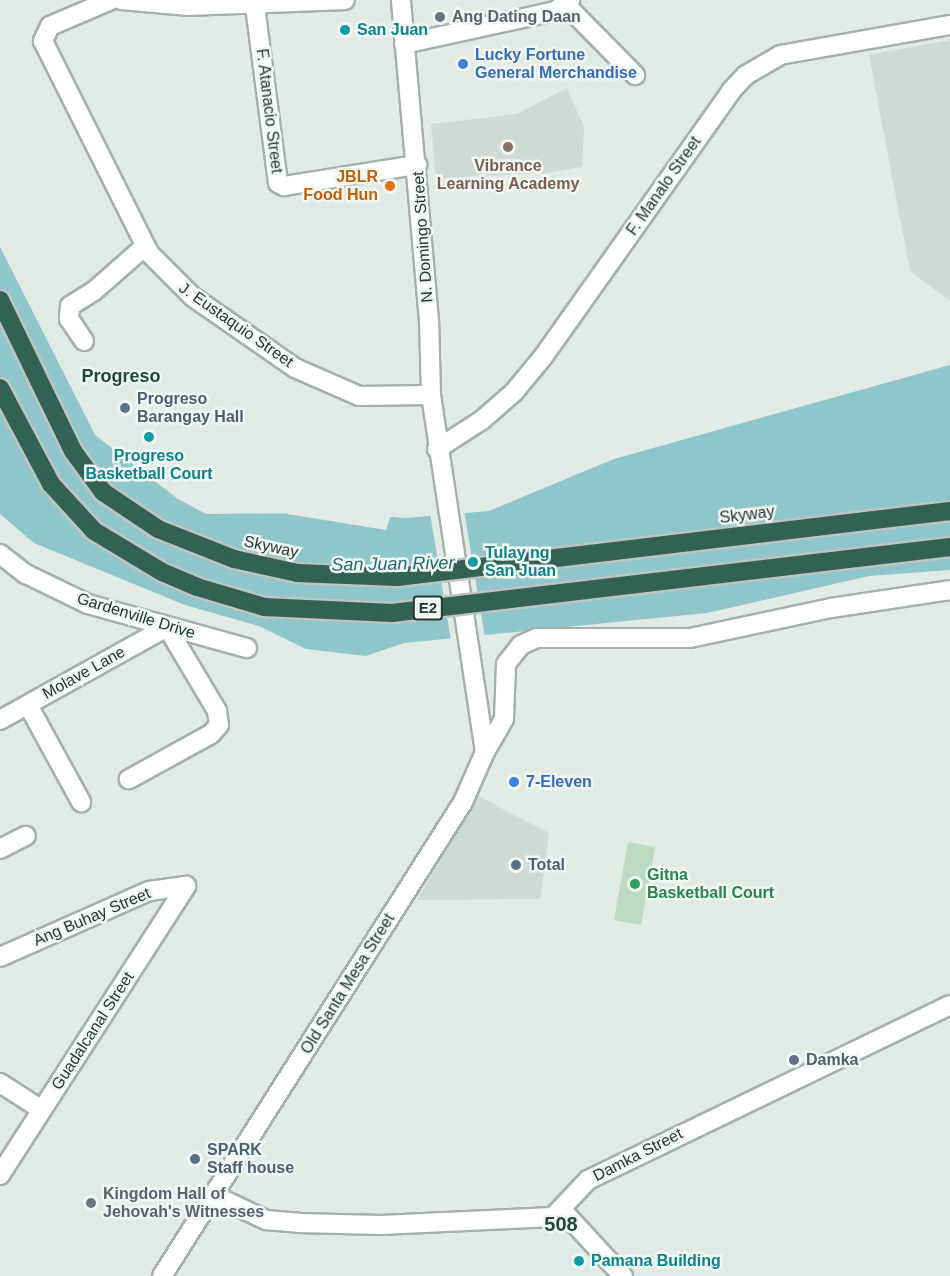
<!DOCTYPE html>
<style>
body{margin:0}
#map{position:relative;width:950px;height:1276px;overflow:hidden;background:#e1eae5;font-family:Helvetica,sans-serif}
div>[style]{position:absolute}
.built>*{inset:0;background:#cfdad4}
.green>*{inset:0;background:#bcd9c1}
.water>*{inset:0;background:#8ec6ca}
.pier>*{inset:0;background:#e1eae5}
.roads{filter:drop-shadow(2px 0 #a4b1ab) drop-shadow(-2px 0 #a4b1ab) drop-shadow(0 2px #a4b1ab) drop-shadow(0 -2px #a4b1ab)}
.street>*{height:18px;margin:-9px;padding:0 9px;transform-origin:9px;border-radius:9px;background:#fff}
.secondary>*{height:18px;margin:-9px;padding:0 9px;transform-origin:9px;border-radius:9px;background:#fff}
.bridges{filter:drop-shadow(2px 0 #bdc4c1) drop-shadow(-2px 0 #bdc4c1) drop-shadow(0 2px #bdc4c1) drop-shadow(0 -2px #bdc4c1)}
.highway-bridge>*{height:18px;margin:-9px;padding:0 9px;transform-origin:9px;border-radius:9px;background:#326253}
.dots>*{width:16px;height:16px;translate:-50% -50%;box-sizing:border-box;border:3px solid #f1f7f3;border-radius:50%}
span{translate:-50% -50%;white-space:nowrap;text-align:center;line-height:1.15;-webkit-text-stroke:5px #f1f7f3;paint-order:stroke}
.shield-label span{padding:2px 4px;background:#f1f7f3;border:2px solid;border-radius:4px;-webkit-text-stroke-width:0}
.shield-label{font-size:15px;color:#233931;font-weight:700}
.worship-label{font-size:16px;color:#5b616d;font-weight:700}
.left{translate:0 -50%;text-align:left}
.culture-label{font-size:16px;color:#0d838f;font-weight:700}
.shop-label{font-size:16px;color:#366cbe;font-weight:700}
.street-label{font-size:16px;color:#233931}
.education-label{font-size:16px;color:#785e54;font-weight:700}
.food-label{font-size:16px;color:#c56008;font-weight:700}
.right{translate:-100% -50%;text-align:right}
.service-label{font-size:16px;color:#4e5e75;font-weight:700}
.leisure-label{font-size:16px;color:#27864d;font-weight:700}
.neighbourhood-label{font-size:18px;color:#21493b;font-weight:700}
.water-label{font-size:18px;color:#23696e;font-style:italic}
.quarter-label{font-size:20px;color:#21493b;font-weight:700}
</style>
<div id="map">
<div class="built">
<i style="clip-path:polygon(950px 40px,950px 301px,910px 271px,869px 55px)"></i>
<i style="clip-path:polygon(567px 88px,584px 127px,582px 167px,546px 173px,436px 178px,431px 124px,517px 114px)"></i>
<i style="clip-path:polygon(478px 796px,549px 833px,540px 899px,417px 900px)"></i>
</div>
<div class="green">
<i style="clip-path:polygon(628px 842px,655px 847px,641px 925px,614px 920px)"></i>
</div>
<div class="water">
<i style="clip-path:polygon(0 247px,95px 435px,178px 499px,206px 514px,336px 513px,406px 518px,489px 511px,614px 459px,950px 365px,950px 570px,869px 576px,707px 613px,404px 643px,366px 656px,306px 649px,259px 626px,185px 605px,34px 543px,0 514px)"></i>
</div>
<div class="pier">
<i style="clip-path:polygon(337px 510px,391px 514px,386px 530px,287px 514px,288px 511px)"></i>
<i style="clip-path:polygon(464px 510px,485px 638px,451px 641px,430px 513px)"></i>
</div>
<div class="roads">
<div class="street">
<i style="left:111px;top:0;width:66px;rotate:156.9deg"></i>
<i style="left:50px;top:26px;width:17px;rotate:115deg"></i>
<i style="left:43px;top:41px;width:237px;rotate:63.4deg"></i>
<i style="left:149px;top:253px;width:62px;rotate:45deg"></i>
<i style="left:193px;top:297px;width:124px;rotate:34.8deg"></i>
<i style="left:295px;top:368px;width:70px;rotate:23.6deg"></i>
<i style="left:359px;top:396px;width:72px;rotate:-0.8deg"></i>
<i style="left:121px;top:0;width:68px;rotate:5deg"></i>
<i style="left:189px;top:6px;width:156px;rotate:-2.2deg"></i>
<i style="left:565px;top:4px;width:100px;rotate:45.4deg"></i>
<i style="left:255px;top:6px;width:178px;rotate:82.6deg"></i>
<i style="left:278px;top:183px;width:7px;rotate:27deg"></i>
<i style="left:284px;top:186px;width:135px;rotate:-9deg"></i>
<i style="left:404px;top:44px;width:155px;rotate:-12.3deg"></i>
<i style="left:555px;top:11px;width:19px;rotate:-36deg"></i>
<i style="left:84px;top:341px;width:27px;rotate:-124deg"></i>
<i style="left:69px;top:319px;width:13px;rotate:-86deg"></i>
<i style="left:70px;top:306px;width:28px;rotate:-32deg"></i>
<i style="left:94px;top:291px;width:67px;rotate:-41.3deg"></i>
<i style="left:0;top:554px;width:33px;rotate:38deg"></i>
<i style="left:26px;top:574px;width:69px;rotate:25.8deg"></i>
<i style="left:88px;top:604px;width:165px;rotate:15.5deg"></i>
<i style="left:28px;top:705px;width:111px;rotate:61.3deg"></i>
<i style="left:0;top:720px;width:191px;rotate:-29.1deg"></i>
<i style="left:167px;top:627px;width:98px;rotate:59.2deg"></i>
<i style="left:217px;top:711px;width:14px;rotate:82deg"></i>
<i style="left:219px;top:725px;width:12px;rotate:132deg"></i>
<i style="left:211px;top:734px;width:94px;rotate:151.2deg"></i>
<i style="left:485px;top:752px;width:38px;rotate:-60deg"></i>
<i style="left:504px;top:719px;width:55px;rotate:-87.9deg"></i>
<i style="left:506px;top:664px;width:24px;rotate:-52deg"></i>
<i style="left:521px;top:645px;width:17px;rotate:-24deg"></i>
<i style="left:537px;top:638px;width:153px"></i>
<i style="left:690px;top:638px;width:144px;rotate:-12deg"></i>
<i style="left:831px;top:608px;width:120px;rotate:-8.6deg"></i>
<i style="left:0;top:849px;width:29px;rotate:-27deg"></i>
<i style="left:0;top:957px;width:163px;rotate:-23.9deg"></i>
<i style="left:149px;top:891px;width:37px;rotate:-8deg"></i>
<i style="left:0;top:1083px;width:50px;rotate:32.7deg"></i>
<i style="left:0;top:1175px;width:344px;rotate:-57.2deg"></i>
<i style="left:213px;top:1195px;width:59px;rotate:25.3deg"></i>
<i style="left:266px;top:1220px;width:32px;rotate:5deg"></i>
<i style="left:298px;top:1223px;width:83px;rotate:1.4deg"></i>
<i style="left:381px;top:1225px;width:172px;rotate:-2.7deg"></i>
<i style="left:553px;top:1217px;width:51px;rotate:-46.6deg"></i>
<i style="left:588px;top:1180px;width:402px;rotate:-25.8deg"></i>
<i style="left:562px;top:1210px;width:90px;rotate:47.3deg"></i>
</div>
<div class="secondary">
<i style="left:437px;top:449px;width:54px;rotate:-32.8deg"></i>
<i style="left:482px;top:420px;width:43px;rotate:-41.2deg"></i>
<i style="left:514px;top:392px;width:45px;rotate:-50.4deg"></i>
<i style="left:543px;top:357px;width:326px;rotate:-54.7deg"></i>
<i style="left:731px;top:91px;width:22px;rotate:-47deg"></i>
<i style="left:746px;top:75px;width:39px;rotate:-30deg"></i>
<i style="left:780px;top:55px;width:173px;rotate:-10deg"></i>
<i style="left:162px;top:1276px;width:561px;rotate:-57.58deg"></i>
<i style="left:463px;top:802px;width:55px;rotate:-66.3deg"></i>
<i style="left:485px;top:752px;width:361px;rotate:-98.6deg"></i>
<i style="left:431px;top:395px;width:74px;rotate:-91.5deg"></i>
<i style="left:429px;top:321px;width:322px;rotate:-95deg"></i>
</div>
</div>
<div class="bridges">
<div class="highway-bridge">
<i style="left:0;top:300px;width:168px;rotate:64.2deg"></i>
<i style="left:73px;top:451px;width:51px;rotate:53.8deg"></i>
<i style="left:103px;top:492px;width:66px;rotate:33.9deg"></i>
<i style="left:158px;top:529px;width:82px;rotate:21.5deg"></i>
<i style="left:234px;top:559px;width:65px;rotate:12.5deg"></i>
<i style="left:297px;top:573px;width:100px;rotate:2.3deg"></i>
<i style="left:397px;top:577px;width:557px;rotate:-6.81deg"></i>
<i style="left:0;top:388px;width:109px;rotate:62deg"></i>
<i style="left:51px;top:484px;width:64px;rotate:47.5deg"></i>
<i style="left:94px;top:531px;width:79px;rotate:31.1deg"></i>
<i style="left:162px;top:572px;width:38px;rotate:23deg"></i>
<i style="left:197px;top:587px;width:70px;rotate:16.6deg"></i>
<i style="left:264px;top:607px;width:128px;rotate:2.7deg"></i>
<i style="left:392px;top:613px;width:562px;rotate:-6.75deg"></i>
</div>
</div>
<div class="dots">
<i style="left:440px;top:17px;background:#6b7280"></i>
<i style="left:345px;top:30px;background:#0f9aa8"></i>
<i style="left:463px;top:64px;background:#3f7fe0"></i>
<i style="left:508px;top:147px;background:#8d6e63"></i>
<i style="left:390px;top:186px;background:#e8710a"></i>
<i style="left:125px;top:408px;background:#5c6f8a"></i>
<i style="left:149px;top:437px;background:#0f9aa8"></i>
<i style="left:473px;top:562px;background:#0f9aa8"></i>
<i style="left:514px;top:782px;background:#3f7fe0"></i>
<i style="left:516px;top:865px;background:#5c6f8a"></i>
<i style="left:635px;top:884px;background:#2e9e5b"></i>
<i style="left:794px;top:1060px;background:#5c6f8a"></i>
<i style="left:195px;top:1159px;background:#5c6f8a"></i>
<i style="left:91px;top:1203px;background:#6b7280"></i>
<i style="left:579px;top:1261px;background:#0f9aa8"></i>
</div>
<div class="shield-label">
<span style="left:428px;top:608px">E2</span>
</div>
<div class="worship-label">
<span class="left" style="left:452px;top:17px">Ang Dating Daan</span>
<span class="left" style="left:103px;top:1203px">Kingdom Hall of<br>Jehovah's Witnesses</span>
</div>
<div class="culture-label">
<span class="left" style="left:357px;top:30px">San Juan</span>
<span style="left:149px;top:465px">Progreso<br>Basketball Court</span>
<span class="left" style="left:485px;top:562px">Tulay ng<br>San Juan</span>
<span class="left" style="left:591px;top:1261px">Pamana Building</span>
</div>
<div class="shop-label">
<span class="left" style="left:475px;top:64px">Lucky Fortune<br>General Merchandise</span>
<span class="left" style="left:526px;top:782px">7-Eleven</span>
</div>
<div class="street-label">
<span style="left:269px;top:111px;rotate:83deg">F. Atanacio Street</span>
<span style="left:664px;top:186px;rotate:-55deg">F. Manalo Street</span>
<span style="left:423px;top:237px;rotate:-94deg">N. Domingo Street</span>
<span style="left:236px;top:325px;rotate:35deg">J. Eustaquio Street</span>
<span style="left:747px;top:515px;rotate:-7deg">Skyway</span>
<span style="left:271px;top:547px;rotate:12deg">Skyway</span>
<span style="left:136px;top:616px;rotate:17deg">Gardenville Drive</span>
<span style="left:84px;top:673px;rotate:-29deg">Molave Lane</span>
<span style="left:92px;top:917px;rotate:-23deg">Ang Buhay Street</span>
<span style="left:348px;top:984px;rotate:-58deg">Old Santa Mesa Street</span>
<span style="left:93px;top:1031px;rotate:-57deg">Guadalcanal Street</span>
<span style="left:638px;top:1155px;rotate:-27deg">Damka Street</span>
</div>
<div class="education-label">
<span style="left:508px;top:175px">Vibrance<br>Learning Academy</span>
</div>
<div class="food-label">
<span class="right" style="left:378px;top:186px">JBLR<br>Food Hun</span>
</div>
<div class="service-label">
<span class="left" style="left:137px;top:408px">Progreso<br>Barangay Hall</span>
<span class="left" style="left:528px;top:865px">Total</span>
<span class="left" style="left:806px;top:1060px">Damka</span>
<span class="left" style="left:207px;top:1159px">SPARK<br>Staff house</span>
</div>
<div class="leisure-label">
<span class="left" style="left:647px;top:884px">Gitna<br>Basketball Court</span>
</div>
<div class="neighbourhood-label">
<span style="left:121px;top:376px">Progreso</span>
</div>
<div class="water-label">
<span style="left:393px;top:564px;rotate:-1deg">San Juan River</span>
</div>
<div class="quarter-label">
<span style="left:561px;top:1224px">508</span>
</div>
</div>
